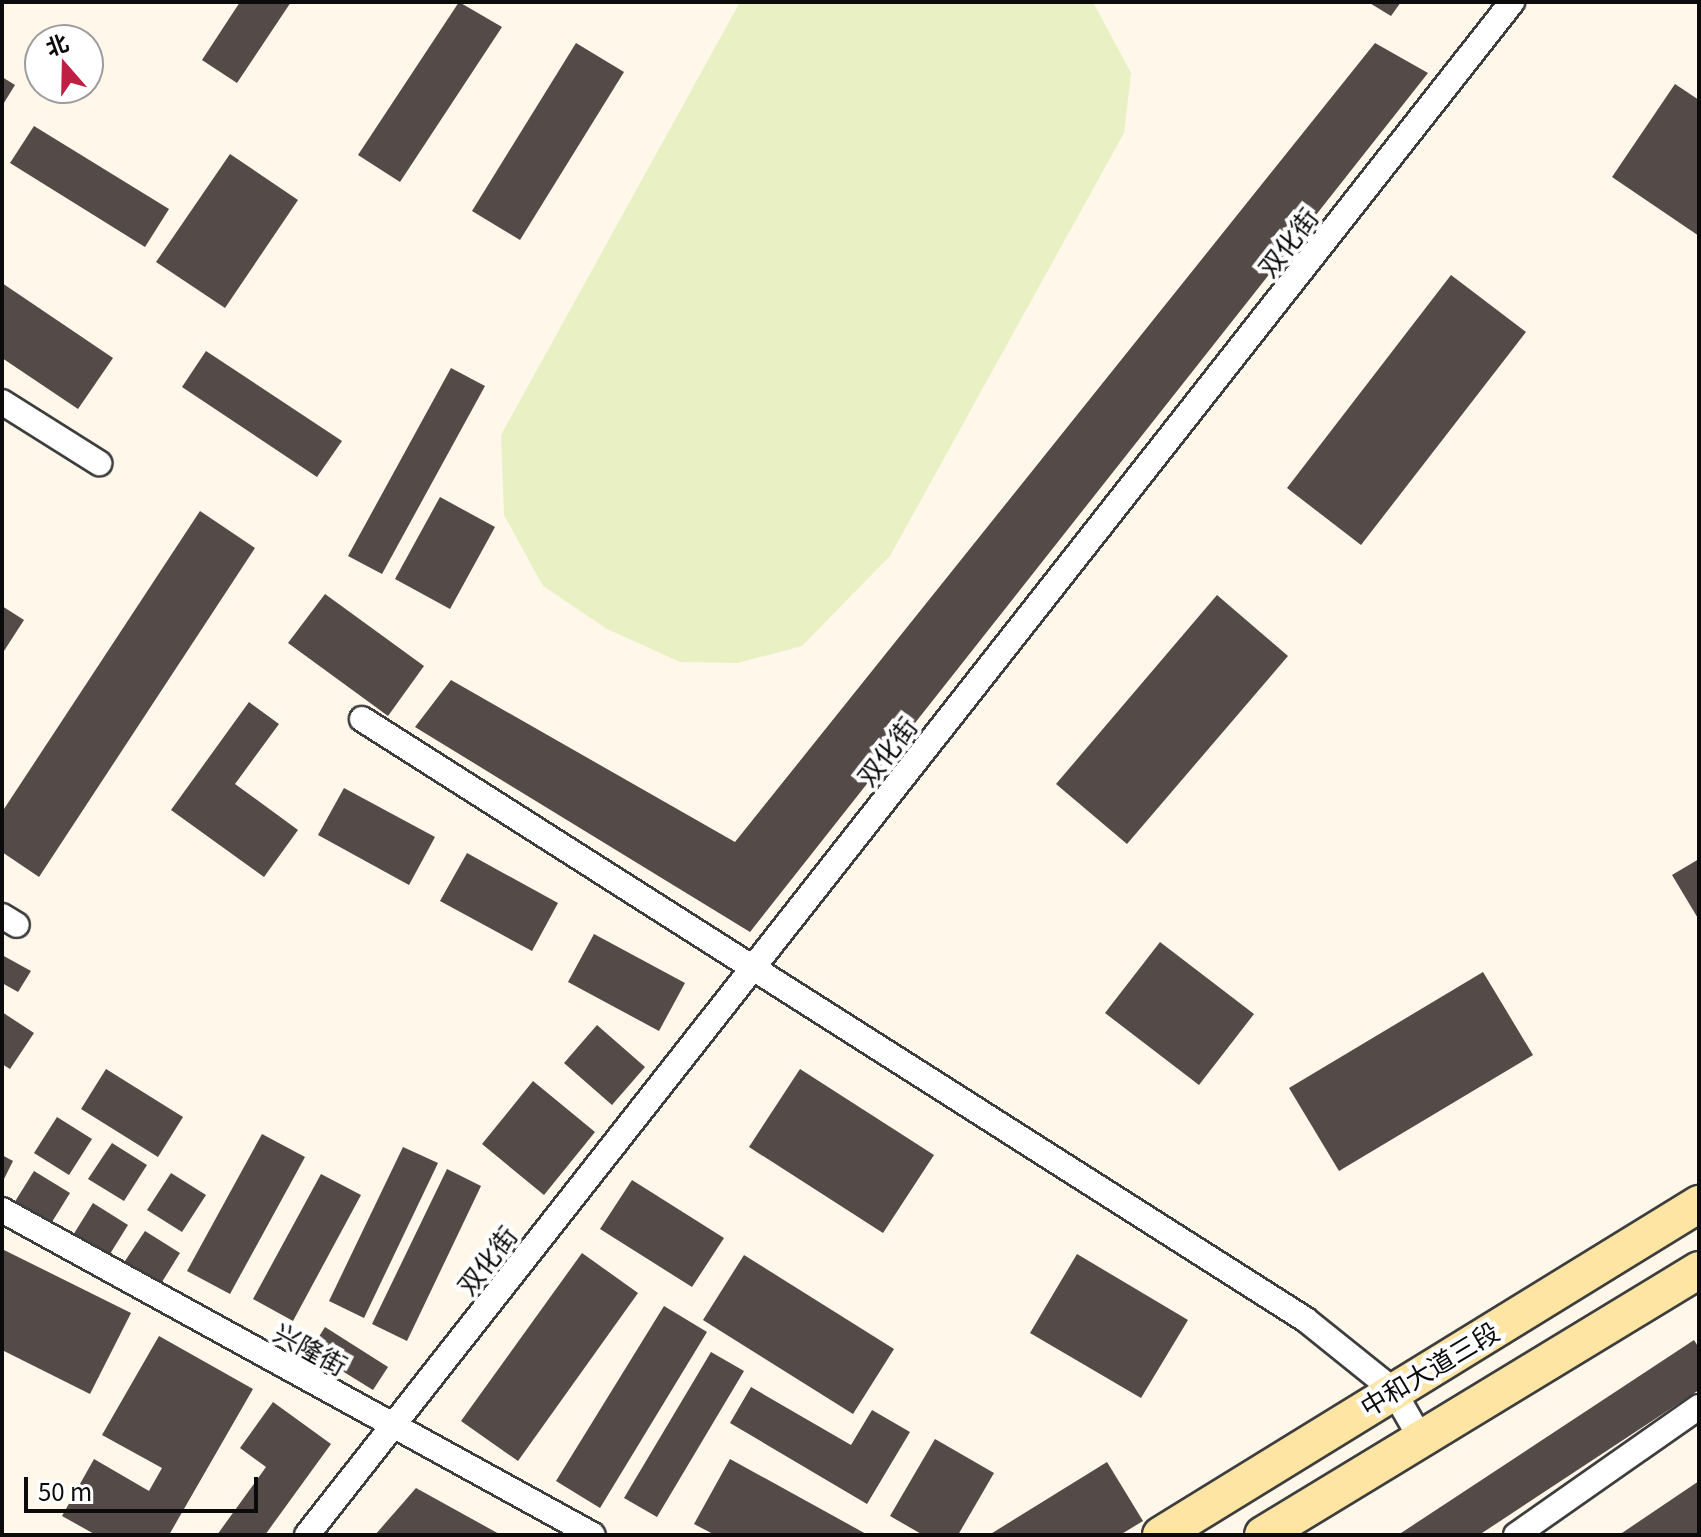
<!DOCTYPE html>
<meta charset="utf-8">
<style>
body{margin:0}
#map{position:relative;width:1701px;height:1537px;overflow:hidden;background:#fff7e9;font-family:Georgia,"Noto Sans SC",serif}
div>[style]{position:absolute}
.pitch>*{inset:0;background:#e9f1c4}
.building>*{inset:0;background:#544a47}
.roads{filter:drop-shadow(2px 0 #3e3e3e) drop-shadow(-2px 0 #3e3e3e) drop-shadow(0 2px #3e3e3e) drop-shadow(0 -2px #3e3e3e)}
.street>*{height:24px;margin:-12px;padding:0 12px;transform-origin:12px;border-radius:12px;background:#fff}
.secondary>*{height:36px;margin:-18px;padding:0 18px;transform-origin:18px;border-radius:18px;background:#ffe5a4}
span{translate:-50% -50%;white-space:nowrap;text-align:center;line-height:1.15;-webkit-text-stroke:8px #fff;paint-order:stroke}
.street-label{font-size:26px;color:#0b0b0b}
.frame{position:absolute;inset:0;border:4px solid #0b0b0b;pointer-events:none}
.north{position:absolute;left:24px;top:24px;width:80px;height:80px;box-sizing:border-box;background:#fff;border:2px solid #9d9d9d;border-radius:50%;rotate:340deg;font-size:22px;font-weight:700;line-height:32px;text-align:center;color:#0b0b0b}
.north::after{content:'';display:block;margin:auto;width:28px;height:36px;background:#be1f43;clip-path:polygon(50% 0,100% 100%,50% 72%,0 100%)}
.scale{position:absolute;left:24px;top:1477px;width:234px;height:36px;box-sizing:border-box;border:4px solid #0b0b0b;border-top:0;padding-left:10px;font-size:24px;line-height:28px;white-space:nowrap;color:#0b0b0b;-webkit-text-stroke:6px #fff;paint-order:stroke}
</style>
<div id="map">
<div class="pitch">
<i style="clip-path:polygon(740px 2px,1093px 2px,1131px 73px,1124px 133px,890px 556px,802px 646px,738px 663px,680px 662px,607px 629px,543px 586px,504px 515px,501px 435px)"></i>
</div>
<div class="building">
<i style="clip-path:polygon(240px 2px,291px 2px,237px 83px,202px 60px)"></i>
<i style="clip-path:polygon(459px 2px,502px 27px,400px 182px,358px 155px)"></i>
<i style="clip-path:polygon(1368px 2px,1401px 2px,1391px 16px)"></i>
<i style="clip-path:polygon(576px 43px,624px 72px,520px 240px,472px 211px)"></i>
<i style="clip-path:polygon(1375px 43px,1428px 73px,750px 932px,415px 727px,451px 680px,735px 842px)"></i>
<i style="clip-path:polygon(2px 77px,15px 85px,2px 106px)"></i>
<i style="clip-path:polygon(1675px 84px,1699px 100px,1699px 236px,1612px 177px)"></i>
<i style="clip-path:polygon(34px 126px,169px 209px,145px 247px,10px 163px)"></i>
<i style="clip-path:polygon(230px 154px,298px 200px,225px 308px,156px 262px)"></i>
<i style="clip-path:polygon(1451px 275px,1526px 332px,1361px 545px,1287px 488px)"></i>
<i style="clip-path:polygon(2px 283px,113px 358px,78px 409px,2px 358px)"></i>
<i style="clip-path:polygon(206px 351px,342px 441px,317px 477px,182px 387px)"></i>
<i style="clip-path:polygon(451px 368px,485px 386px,382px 574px,348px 556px)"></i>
<i style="clip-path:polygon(440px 497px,495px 527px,450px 609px,395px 579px)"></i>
<i style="clip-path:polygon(200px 511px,255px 548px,39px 877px,2px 852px,2px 812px)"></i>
<i style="clip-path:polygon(325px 594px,424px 666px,388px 716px,288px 643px)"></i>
<i style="clip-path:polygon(1217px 595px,1288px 656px,1127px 844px,1056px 784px)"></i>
<i style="clip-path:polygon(2px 606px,24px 620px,2px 654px)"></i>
<i style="clip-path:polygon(249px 702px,279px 724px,235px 784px,298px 830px,264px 877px,171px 810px)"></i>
<i style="clip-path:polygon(344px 788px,435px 837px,409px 885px,318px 835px)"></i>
<i style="clip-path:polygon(467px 853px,558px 903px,532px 951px,440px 901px)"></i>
<i style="clip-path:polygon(1699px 859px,1699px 920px,1672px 875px)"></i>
<i style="clip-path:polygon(594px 934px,685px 983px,659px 1031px,568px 982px)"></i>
<i style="clip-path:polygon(1160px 942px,1254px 1014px,1199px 1085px,1105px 1013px)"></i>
<i style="clip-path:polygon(2px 955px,31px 971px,18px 992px,2px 983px)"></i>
<i style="clip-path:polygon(1483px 972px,1533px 1055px,1339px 1171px,1289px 1088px)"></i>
<i style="clip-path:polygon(2px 1012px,34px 1033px,10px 1069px,2px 1064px)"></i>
<i style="clip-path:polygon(597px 1025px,645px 1067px,612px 1105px,564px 1063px)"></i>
<i style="clip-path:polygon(106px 1069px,183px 1117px,158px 1157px,81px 1109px)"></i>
<i style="clip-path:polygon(800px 1069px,934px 1155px,883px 1233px,749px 1147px)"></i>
<i style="clip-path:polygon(533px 1081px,595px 1132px,544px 1195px,482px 1144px)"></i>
<i style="clip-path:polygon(57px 1117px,92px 1139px,69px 1175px,34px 1153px)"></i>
<i style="clip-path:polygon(262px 1134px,305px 1157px,230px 1294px,187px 1271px)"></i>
<i style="clip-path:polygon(112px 1143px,147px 1165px,124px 1201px,88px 1179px)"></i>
<i style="clip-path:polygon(403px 1147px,438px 1163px,364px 1318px,329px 1301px)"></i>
<i style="clip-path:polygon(2px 1155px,13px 1161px,2px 1183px)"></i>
<i style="clip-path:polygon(447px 1169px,481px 1186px,407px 1341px,372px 1324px)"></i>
<i style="clip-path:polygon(34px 1171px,70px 1193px,47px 1230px,11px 1208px)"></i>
<i style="clip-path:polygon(171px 1173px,206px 1195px,182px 1232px,147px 1210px)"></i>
<i style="clip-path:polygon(321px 1174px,361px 1195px,293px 1321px,253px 1299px)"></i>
<i style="clip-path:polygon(632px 1180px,724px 1238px,692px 1287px,600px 1229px)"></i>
<i style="clip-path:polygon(93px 1203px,128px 1225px,105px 1262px,70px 1240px)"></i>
<i style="clip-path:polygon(145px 1231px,180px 1253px,157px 1290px,121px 1267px)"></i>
<i style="clip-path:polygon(2px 1249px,131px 1313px,90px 1394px,2px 1350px)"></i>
<i style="clip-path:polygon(582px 1253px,638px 1293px,518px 1461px,461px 1421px)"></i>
<i style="clip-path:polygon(1077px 1254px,1188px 1320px,1141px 1398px,1030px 1333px)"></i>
<i style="clip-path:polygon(744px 1255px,894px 1349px,853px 1414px,703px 1320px)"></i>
<i style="clip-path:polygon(664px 1306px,707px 1332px,600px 1508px,556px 1481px)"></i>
<i style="clip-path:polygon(325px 1327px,388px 1367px,373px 1390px,310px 1351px)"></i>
<i style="clip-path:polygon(159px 1336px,253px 1389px,169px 1535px,96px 1535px,62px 1516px,94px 1459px,149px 1491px,162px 1468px,102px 1435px)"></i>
<i style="clip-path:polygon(1694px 1340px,1699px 1348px,1699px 1390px,1479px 1535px,1398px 1535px)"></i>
<i style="clip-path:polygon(711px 1352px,744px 1371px,657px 1517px,624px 1498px)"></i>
<i style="clip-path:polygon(751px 1387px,851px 1445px,872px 1410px,910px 1432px,867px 1504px,730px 1423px)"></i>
<i style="clip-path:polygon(273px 1402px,331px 1444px,265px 1535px,217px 1535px,266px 1467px,240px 1448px)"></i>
<i style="clip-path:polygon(935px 1439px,994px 1473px,958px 1535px,923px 1535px,890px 1516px)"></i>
<i style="clip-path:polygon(730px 1459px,868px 1535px,715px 1535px,694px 1524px)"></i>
<i style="clip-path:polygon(1107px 1462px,1143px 1521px,1120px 1535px,989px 1535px)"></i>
<i style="clip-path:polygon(1699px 1481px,1699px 1535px,1619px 1535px)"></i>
<i style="clip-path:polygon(416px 1488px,501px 1535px,375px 1535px)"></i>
</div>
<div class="roads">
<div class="street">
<i style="left:2px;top:402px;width:115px;rotate:32.2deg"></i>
<i style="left:362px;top:719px;width:1119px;rotate:32.48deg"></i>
<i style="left:1306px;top:1320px;width:112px;rotate:38.8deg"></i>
<i style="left:1393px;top:1390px;width:56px;rotate:60.3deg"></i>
<i style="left:2px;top:916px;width:17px;rotate:31deg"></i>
<i style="left:2px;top:1210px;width:674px;rotate:28.81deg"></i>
<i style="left:307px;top:1535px;width:1950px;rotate:-51.83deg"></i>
<i style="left:1516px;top:1535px;width:223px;rotate:-35deg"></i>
</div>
<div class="secondary">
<i style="left:1161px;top:1535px;width:632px;rotate:-31.6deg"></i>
<i style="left:1263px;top:1535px;width:510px;rotate:-31.29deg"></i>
</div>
</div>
<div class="street-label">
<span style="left:1287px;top:242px;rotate:-52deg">双化街</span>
<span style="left:886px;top:751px;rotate:-52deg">双化街</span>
<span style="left:486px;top:1260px;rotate:-52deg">双化街</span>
<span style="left:311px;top:1348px;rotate:29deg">兴隆街</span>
<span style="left:1429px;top:1368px;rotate:-31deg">中和大道三段</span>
</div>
<div class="frame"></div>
<div class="north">北</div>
<div class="scale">50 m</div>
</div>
